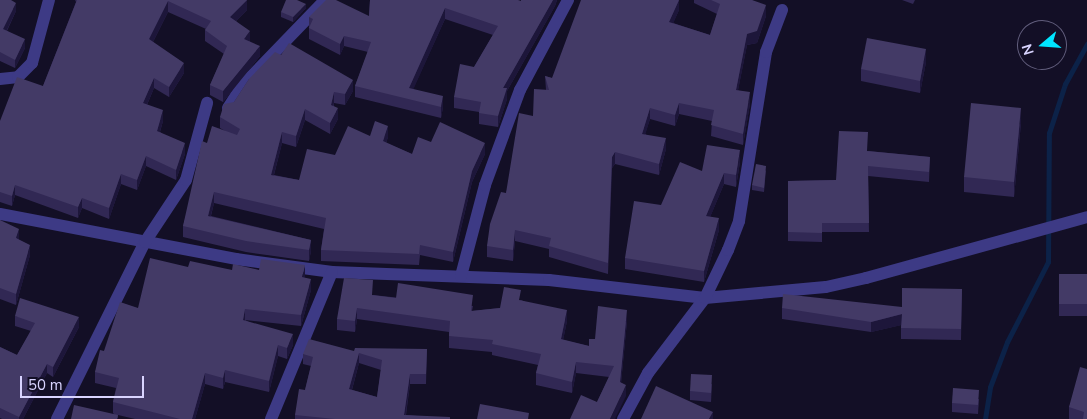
<!DOCTYPE html>
<style>
body{margin:0}
#map{position:relative;width:1087px;height:419px;overflow:hidden;background:#130f26;font-family:"Nunito Sans",sans-serif}
div>[style]{position:absolute}
.stream>*{height:5px;margin:-2.5px;padding:0 2.5px;transform-origin:2.5px;border-radius:2.5px;background:#0c2248}
.street>*{height:12px;margin:-6px;padding:0 6px;transform-origin:6px;border-radius:6px;background:#3d3a85}
.wall>*{inset:0;background:#312854}
.shaded-wall>*{inset:0;background:#1d163a}
.building>*{inset:0;background:#433a66}
span{translate:-50% -50%;white-space:nowrap;text-align:center;line-height:1.15;-webkit-text-stroke:4px #130f26;paint-order:stroke}
.north{position:absolute;left:1017px;top:20px;width:50px;height:50px;box-sizing:border-box;background:#130f26;border:1px solid #625e7d;border-radius:50%;rotate:252deg;font-size:14px;font-weight:700;line-height:20px;text-align:center;color:#d9d4ff}
.north::after{content:'';display:block;margin:auto;width:18px;height:22px;background:#00e5ff;clip-path:polygon(50% 0,100% 100%,50% 72%,0 100%)}
.scale{position:absolute;left:20px;top:376px;width:124px;height:22px;box-sizing:border-box;border:2px solid #d9d4ff;border-top:0;padding-left:6px;font-size:15px;line-height:18px;white-space:nowrap;color:#d9d4ff;-webkit-text-stroke:4px #130f26;paint-order:stroke}
</style>
<div id="map">
<div class="stream">
<i style="left:985px;top:419px;width:32px;rotate:-81deg"></i>
<i style="left:990px;top:387px;width:48px;rotate:-69.3deg"></i>
<i style="left:1007px;top:342px;width:90px;rotate:-62.9deg"></i>
<i style="left:1048px;top:262px;width:129px;rotate:-89.6deg"></i>
<i style="left:1049px;top:133px;width:52px;rotate:-71.9deg"></i>
<i style="left:1065px;top:84px;width:46px;rotate:-61.2deg"></i>
</div>
<div class="street">
<i style="left:0;top:79px;width:18px;rotate:-6deg"></i>
<i style="left:18px;top:77px;width:20px;rotate:-45deg"></i>
<i style="left:32px;top:63px;width:65px;rotate:-74.9deg"></i>
<i style="left:228px;top:108px;width:27px;rotate:-57deg"></i>
<i style="left:243px;top:85px;width:118px;rotate:-46deg"></i>
<i style="left:0;top:214px;width:240px;rotate:10.8deg"></i>
<i style="left:236px;top:259px;width:97px;rotate:7.7deg"></i>
<i style="left:332px;top:272px;width:217px;rotate:2.1deg"></i>
<i style="left:549px;top:280px;width:157px;rotate:6.6deg"></i>
<i style="left:705px;top:298px;width:121px;rotate:-5.2deg"></i>
<i style="left:826px;top:287px;width:41px;rotate:-12.7deg"></i>
<i style="left:866px;top:278px;width:229px;rotate:-15.4deg"></i>
<i style="left:461px;top:276px;width:94px;rotate:-75.2deg"></i>
<i style="left:485px;top:185px;width:101px;rotate:-69.8deg"></i>
<i style="left:520px;top:90px;width:102px;rotate:-61.9deg"></i>
<i style="left:57px;top:419px;width:198px;rotate:-63.6deg"></i>
<i style="left:145px;top:242px;width:74px;rotate:-56.5deg"></i>
<i style="left:186px;top:180px;width:80px;rotate:-74.7deg"></i>
<i style="left:271px;top:419px;width:159px;rotate:-67.5deg"></i>
<i style="left:623px;top:419px;width:52px;rotate:-61.5deg"></i>
<i style="left:648px;top:373px;width:94px;rotate:-52.8deg"></i>
<i style="left:705px;top:298px;width:53px;rotate:-64.4deg"></i>
<i style="left:728px;top:250px;width:31px;rotate:-69deg"></i>
<i style="left:739px;top:221px;width:171px;rotate:-80.9deg"></i>
<i style="left:766px;top:52px;width:45px;rotate:-69.1deg"></i>
</div>
<div class="wall">
<i style="clip-path:polygon(0 0,16px 11px,7px 31px,25px 48px,15px 68px,0 61px)"></i>
<i style="clip-path:polygon(75px 0,247px 0,247px 10px,236px 21px,260px 56px,223px 102px,210px 95px,210px 85px,224px 54px,205px 41px,205px 30px,206px 29px,168px 12px,153px 42px,184px 73px,169px 97px,154px 88px,147px 105px,163px 121px,160px 132px,185px 154px,176px 180px,146px 166px,137px 190px,121px 184px,109px 219px,82px 208px,78px 218px,15px 195px,12px 206px,0 202px,0 121px,43px 86px,76px 2px)"></i>
<i style="clip-path:polygon(370px 0,521px 1px,521px 0,557px 0,555px 6px,507px 91px,507px 99px,498px 127px,479px 124px,479px 112px,454px 108px,454px 97px,474px 67px,493px 35px,445px 19px,413px 89px,443px 107px,441px 118px,355px 97px,355px 86px,368px 52px,344px 46px,340px 55px,309px 39px,309px 17px,369px 16px)"></i>
<i style="clip-path:polygon(679px 0,679px 10px,673px 23px,710px 35px,717px 14px,694px 3px,694px 0,752px 0,766px 16px,757px 43px,747px 45px,738px 90px,750px 104px,743px 145px,711px 136px,712px 121px,679px 114px,675px 126px,650px 119px,645px 134px,666px 149px,659px 175px,615px 164px,612px 168px,608px 274px,549px 257px,549px 249px,515px 241px,513px 261px,487px 257px,487px 246px,506px 193px,533px 116px,546px 90px,545px 76px,552px 78px)"></i>
<i style="clip-path:polygon(902px 0,915px 0,913px 4px)"></i>
<i style="clip-path:polygon(306px 8px,293px 22px,281px 17px,281px 12px)"></i>
<i style="clip-path:polygon(926px 62px,920px 93px,861px 81px,861px 69px)"></i>
<i style="clip-path:polygon(249px 79px,353px 91px,345px 105px,334px 103px,334px 106px,338px 119px,330px 134px,305px 120px,296px 147px,282px 143px,274px 175px,299px 180px,335px 155px,370px 136px,388px 137px,386px 143px,412px 154px,431px 142px,485px 154px,472px 182px,453px 262px,420px 255px,419px 265px,321px 261px,321px 250px,324px 229px,214px 203px,211px 216px,311px 240px,311px 251px,309px 261px,246px 252px,183px 237px,183px 226px,207px 143px,225px 131px,220px 128px,220px 117px,234px 102px)"></i>
<i style="clip-path:polygon(1021px 123px,1014px 197px,964px 192px,964px 177px)"></i>
<i style="clip-path:polygon(868px 151px,930px 157px,929px 182px,868px 176px,869px 232px,822px 232px,822px 242px,788px 241px,788px 181px,836px 180px)"></i>
<i style="clip-path:polygon(740px 162px,736px 187px,724px 184px,710px 217px,719px 230px,704px 282px,625px 269px,625px 258px,702px 171px)"></i>
<i style="clip-path:polygon(766px 170px,764px 192px,752px 190px,752px 185px)"></i>
<i style="clip-path:polygon(0 220px,19px 240px,30px 255px,16px 305px,0 299px)"></i>
<i style="clip-path:polygon(188px 267px,232px 270px,259px 270px,305px 278px,311px 290px,301px 326px,245px 320px,293px 345px,287px 359px,278px 356px,269px 392px,225px 382px,223px 389px,205px 384px,195px 419px,135px 419px,118px 415px,118px 419px,113px 413px,113px 402px,116px 388px,95px 383px,95px 372px,104px 351px,138px 308px)"></i>
<i style="clip-path:polygon(1059px 274px,1087px 274px,1087px 316px,1059px 316px)"></i>
<i style="clip-path:polygon(962px 289px,961px 340px,901px 339px,901px 325px,871px 332px,782px 319px,782px 308px,902px 307px)"></i>
<i style="clip-path:polygon(373px 295px,473px 306px,472px 311px,500px 308px,521px 300px,567px 321px,563px 340px,589px 346px,595px 339px,627px 321px,621px 383px,626px 396px,597px 402px,609px 377px,576px 373px,572px 393px,536px 385px,536px 373px,538px 365px,492px 355px,492px 352px,449px 348px,449px 332px,357px 319px,355px 332px,337px 330px,337px 319px)"></i>
<i style="clip-path:polygon(15px 316px,79px 327px,53px 377px,47px 373px,23px 419px,2px 419px,0 418px,0 347px,17px 355px,31px 331px,15px 326px)"></i>
<i style="clip-path:polygon(evenodd,427px 349px,426px 384px,410px 384px,406px 415px,450px 419px,295px 419px,295px 415px,305px 390px,311px 366px,303px 364px,303px 354px,427px 349px,359px 363px,381px 370px,377px 397px,352px 390px,359px 363px)"></i>
<i style="clip-path:polygon(1087px 369px,1087px 419px,1069px 419px,1069px 407px)"></i>
<i style="clip-path:polygon(712px 384px,711px 402px,690px 400px,690px 391px)"></i>
<i style="clip-path:polygon(979px 399px,978px 414px,952px 412px,952px 403px)"></i>
</div>
<div class="shaded-wall">
<i style="clip-path:polygon(247px 0,247px 10px,230px 27px,230px 17px)"></i>
<i style="clip-path:polygon(553px 0,557px 0,555px 6px,507px 91px,507px 99px,498px 127px,498px 116px,503px 88px)"></i>
<i style="clip-path:polygon(679px 0,679px 10px,669px 33px,669px 22px)"></i>
<i style="clip-path:polygon(168px 1px,168px 12px,149px 50px,149px 39px)"></i>
<i style="clip-path:polygon(16px 3px,16px 11px,3px 38px,3px 29px)"></i>
<i style="clip-path:polygon(306px 4px,306px 8px,293px 22px,293px 17px)"></i>
<i style="clip-path:polygon(766px 5px,766px 16px,757px 43px,747px 45px,736px 101px,736px 90px,747px 34px)"></i>
<i style="clip-path:polygon(445px 8px,445px 19px,409px 99px,409px 88px)"></i>
<i style="clip-path:polygon(250px 31px,250px 41px,244px 49px,244px 39px)"></i>
<i style="clip-path:polygon(344px 36px,344px 46px,340px 55px,340px 44px)"></i>
<i style="clip-path:polygon(25px 39px,25px 48px,15px 68px,15px 60px)"></i>
<i style="clip-path:polygon(260px 46px,260px 56px,223px 102px,223px 91px)"></i>
<i style="clip-path:polygon(926px 49px,926px 62px,920px 93px,920px 81px)"></i>
<i style="clip-path:polygon(184px 63px,184px 73px,169px 97px,169px 87px)"></i>
<i style="clip-path:polygon(154px 78px,154px 88px,143px 114px,143px 103px)"></i>
<i style="clip-path:polygon(353px 80px,353px 91px,345px 105px,345px 94px)"></i>
<i style="clip-path:polygon(334px 92px,334px 103px,331px 116px,331px 105px)"></i>
<i style="clip-path:polygon(750px 92px,750px 104px,743px 145px,743px 134px)"></i>
<i style="clip-path:polygon(443px 96px,443px 107px,441px 118px,441px 107px)"></i>
<i style="clip-path:polygon(679px 103px,679px 114px,675px 126px,675px 115px)"></i>
<i style="clip-path:polygon(338px 108px,338px 119px,330px 134px,330px 123px)"></i>
<i style="clip-path:polygon(650px 108px,650px 119px,642px 145px,642px 134px)"></i>
<i style="clip-path:polygon(1021px 108px,1021px 123px,1014px 197px,1014px 182px)"></i>
<i style="clip-path:polygon(305px 109px,305px 120px,296px 147px,296px 136px)"></i>
<i style="clip-path:polygon(163px 110px,163px 121px,157px 141px,157px 131px)"></i>
<i style="clip-path:polygon(388px 126px,388px 137px,383px 152px,383px 141px)"></i>
<i style="clip-path:polygon(282px 132px,282px 143px,271px 186px,271px 175px)"></i>
<i style="clip-path:polygon(666px 138px,666px 149px,659px 175px,659px 164px)"></i>
<i style="clip-path:polygon(185px 143px,185px 154px,176px 180px,176px 170px)"></i>
<i style="clip-path:polygon(485px 143px,485px 154px,472px 182px,453px 262px,453px 252px,472px 171px)"></i>
<i style="clip-path:polygon(740px 150px,740px 162px,736px 187px,736px 175px)"></i>
<i style="clip-path:polygon(615px 152px,615px 164px,612px 168px,608px 274px,612px 157px)"></i>
<i style="clip-path:polygon(146px 156px,146px 166px,137px 190px,137px 180px)"></i>
<i style="clip-path:polygon(724px 173px,724px 184px,706px 227px,706px 216px)"></i>
<i style="clip-path:polygon(121px 174px,121px 184px,109px 219px,109px 208px)"></i>
<i style="clip-path:polygon(15px 185px,15px 195px,12px 206px,12px 196px)"></i>
<i style="clip-path:polygon(214px 192px,214px 203px,208px 226px,208px 216px)"></i>
<i style="clip-path:polygon(82px 198px,82px 208px,78px 218px,78px 207px)"></i>
<i style="clip-path:polygon(719px 218px,719px 230px,704px 282px,704px 271px)"></i>
<i style="clip-path:polygon(19px 229px,19px 240px,16px 238px)"></i>
<i style="clip-path:polygon(515px 230px,515px 241px,513px 261px,513px 250px)"></i>
<i style="clip-path:polygon(311px 240px,311px 251px,309px 261px,309px 250px)"></i>
<i style="clip-path:polygon(30px 245px,30px 255px,16px 305px,16px 294px)"></i>
<i style="clip-path:polygon(305px 265px,305px 277px,302px 288px,302px 277px)"></i>
<i style="clip-path:polygon(311px 279px,311px 290px,301px 326px,301px 315px)"></i>
<i style="clip-path:polygon(357px 308px,357px 319px,355px 332px,355px 321px)"></i>
<i style="clip-path:polygon(245px 309px,245px 320px,243px 331px,243px 320px)"></i>
<i style="clip-path:polygon(567px 310px,567px 321px,561px 350px,561px 339px)"></i>
<i style="clip-path:polygon(627px 310px,627px 321px,620px 394px,620px 382px)"></i>
<i style="clip-path:polygon(902px 314px,902px 325px,871px 332px,871px 322px)"></i>
<i style="clip-path:polygon(79px 317px,79px 327px,53px 377px,53px 367px)"></i>
<i style="clip-path:polygon(293px 334px,293px 345px,287px 359px,287px 348px)"></i>
<i style="clip-path:polygon(278px 345px,278px 356px,269px 392px,269px 381px)"></i>
<i style="clip-path:polygon(359px 353px,359px 363px,349px 400px,349px 389px)"></i>
<i style="clip-path:polygon(576px 362px,576px 373px,572px 393px,572px 382px)"></i>
<i style="clip-path:polygon(47px 364px,47px 373px,23px 419px,19px 419px,19px 417px)"></i>
<i style="clip-path:polygon(225px 370px,225px 382px,223px 389px,223px 378px)"></i>
<i style="clip-path:polygon(205px 373px,205px 384px,195px 419px,192px 419px)"></i>
<i style="clip-path:polygon(410px 374px,410px 384px,405px 419px,404px 415px)"></i>
<i style="clip-path:polygon(626px 385px,626px 396px,615px 419px,610px 419px)"></i>
<i style="clip-path:polygon(713px 412px,713px 419px,709px 419px)"></i>
</div>
<div class="building">
<i style="clip-path:polygon(0 0,11px 0,16px 3px,3px 29px,25px 39px,15px 60px,0 52px)"></i>
<i style="clip-path:polygon(77px 0,247px 0,230px 17px,250px 31px,244px 39px,260px 46px,223px 91px,210px 85px,227px 46px,205px 30px,211px 21px,168px 1px,149px 39px,184px 63px,169px 87px,154px 78px,143px 103px,163px 110px,157px 131px,185px 143px,176px 170px,146px 156px,137px 180px,121px 174px,109px 208px,82px 198px,78px 207px,15px 185px,12px 196px,0 192px,0 121px,17px 77px,43px 86px)"></i>
<i style="clip-path:polygon(286px 0,297px 0,306px 4px,293px 17px,281px 12px)"></i>
<i style="clip-path:polygon(326px 0,336px 0,369px 16px,370px 0,518px 0,521px 1px,521px 0,553px 0,503px 88px,507px 88px,498px 116px,479px 113px,481px 102px,454px 97px,460px 64px,474px 67px,498px 26px,445px 8px,409px 88px,443px 96px,441px 107px,355px 86px,371px 42px,344px 36px,340px 44px,309px 28px,313px 19px,309px 17px)"></i>
<i style="clip-path:polygon(581px 0,679px 0,669px 22px,710px 35px,720px 4px,711px 0,752px 0,766px 5px,757px 31px,747px 34px,736px 90px,750px 92px,743px 134px,711px 125px,714px 110px,679px 103px,675px 115px,650px 108px,642px 134px,666px 138px,659px 164px,615px 152px,612px 157px,608px 263px,549px 246px,551px 238px,515px 230px,513px 250px,487px 246px,490px 224px,501px 192px,506px 193px,519px 113px,533px 116px,534px 89px,549px 90px,545px 76px,552px 78px)"></i>
<i style="clip-path:polygon(867px 38px,926px 49px,920px 81px,861px 69px)"></i>
<i style="clip-path:polygon(289px 43px,353px 80px,345px 94px,334px 92px,331px 105px,338px 108px,330px 123px,305px 109px,296px 136px,282px 132px,271px 175px,299px 180px,307px 149px,335px 155px,348px 126px,370px 136px,375px 121px,388px 126px,383px 141px,412px 154px,418px 137px,431px 142px,440px 122px,485px 143px,472px 171px,453px 252px,420px 245px,419px 254px,321px 250px,326px 218px,214px 192px,208px 216px,311px 240px,309px 250px,246px 241px,183px 226px,202px 141px,207px 143px,212px 126px,237px 135px,240px 129px,220px 117px,224px 104px,234px 102px,249px 79px,275px 52px,281px 55px)"></i>
<i style="clip-path:polygon(971px 103px,1021px 108px,1014px 182px,964px 177px)"></i>
<i style="clip-path:polygon(839px 131px,868px 132px,867px 151px,930px 157px,929px 172px,868px 166px,869px 223px,822px 223px,822px 233px,788px 232px,788px 181px,836px 180px)"></i>
<i style="clip-path:polygon(707px 145px,740px 150px,736px 175px,724px 173px,706px 216px,719px 218px,704px 271px,625px 258px,634px 201px,661px 205px,680px 162px,702px 171px)"></i>
<i style="clip-path:polygon(756px 164px,766px 166px,764px 188px,752px 185px)"></i>
<i style="clip-path:polygon(0 220px,19px 229px,16px 238px,30px 245px,16px 294px,0 288px)"></i>
<i style="clip-path:polygon(150px 258px,188px 267px,190px 261px,232px 270px,233px 264px,259px 270px,261px 259px,305px 265px,302px 277px,311px 279px,301px 315px,245px 309px,243px 320px,293px 334px,287px 348px,278px 345px,269px 381px,225px 370px,223px 378px,205px 373px,192px 419px,180px 419px,113px 402px,119px 378px,95px 372px,100px 350px,104px 351px,120px 302px,138px 308px)"></i>
<i style="clip-path:polygon(1059px 274px,1087px 274px,1087px 304px,1059px 304px)"></i>
<i style="clip-path:polygon(344px 278px,373px 280px,372px 295px,396px 298px,398px 283px,473px 295px,471px 311px,500px 308px,504px 287px,521px 290px,519px 300px,567px 310px,561px 339px,589px 346px,589px 339px,595px 339px,598px 306px,627px 310px,620px 382px,626px 385px,610px 419px,570px 419px,581px 395px,597px 402px,614px 366px,576px 362px,572px 382px,536px 373px,541px 354px,492px 344px,493px 340px,449px 336px,450px 321px,357px 308px,355px 321px,337px 319px)"></i>
<i style="clip-path:polygon(902px 288px,962px 289px,961px 329px,901px 328px,902px 314px,871px 322px,782px 308px,783px 294px,902px 307px)"></i>
<i style="clip-path:polygon(20px 298px,79px 317px,53px 367px,47px 364px,19px 417px,0 408px,0 347px,17px 355px,35px 323px,15px 316px)"></i>
<i style="clip-path:polygon(evenodd,309px 339px,354px 351px,355px 348px,427px 349px,426px 374px,410px 374px,404px 415px,450px 417px,450px 419px,335px 419px,295px 415px,299px 389px,305px 390px,313px 357px,303px 354px,309px 339px,359px 353px,382px 360px,377px 397px,349px 389px,359px 353px)"></i>
<i style="clip-path:polygon(1080px 367px,1087px 369px,1087px 419px,1083px 419px,1084px 412px,1069px 407px)"></i>
<i style="clip-path:polygon(691px 374px,712px 375px,711px 393px,690px 391px)"></i>
<i style="clip-path:polygon(656px 386px,713px 412px,709px 419px,641px 419px)"></i>
<i style="clip-path:polygon(953px 388px,979px 390px,978px 405px,952px 403px)"></i>
<i style="clip-path:polygon(480px 404px,529px 413px,528px 419px,477px 419px)"></i>
<i style="clip-path:polygon(74px 405px,118px 415px,117px 419px,71px 419px)"></i>
</div>
<div class="north">N</div>
<div class="scale">50 m</div>
</div>
